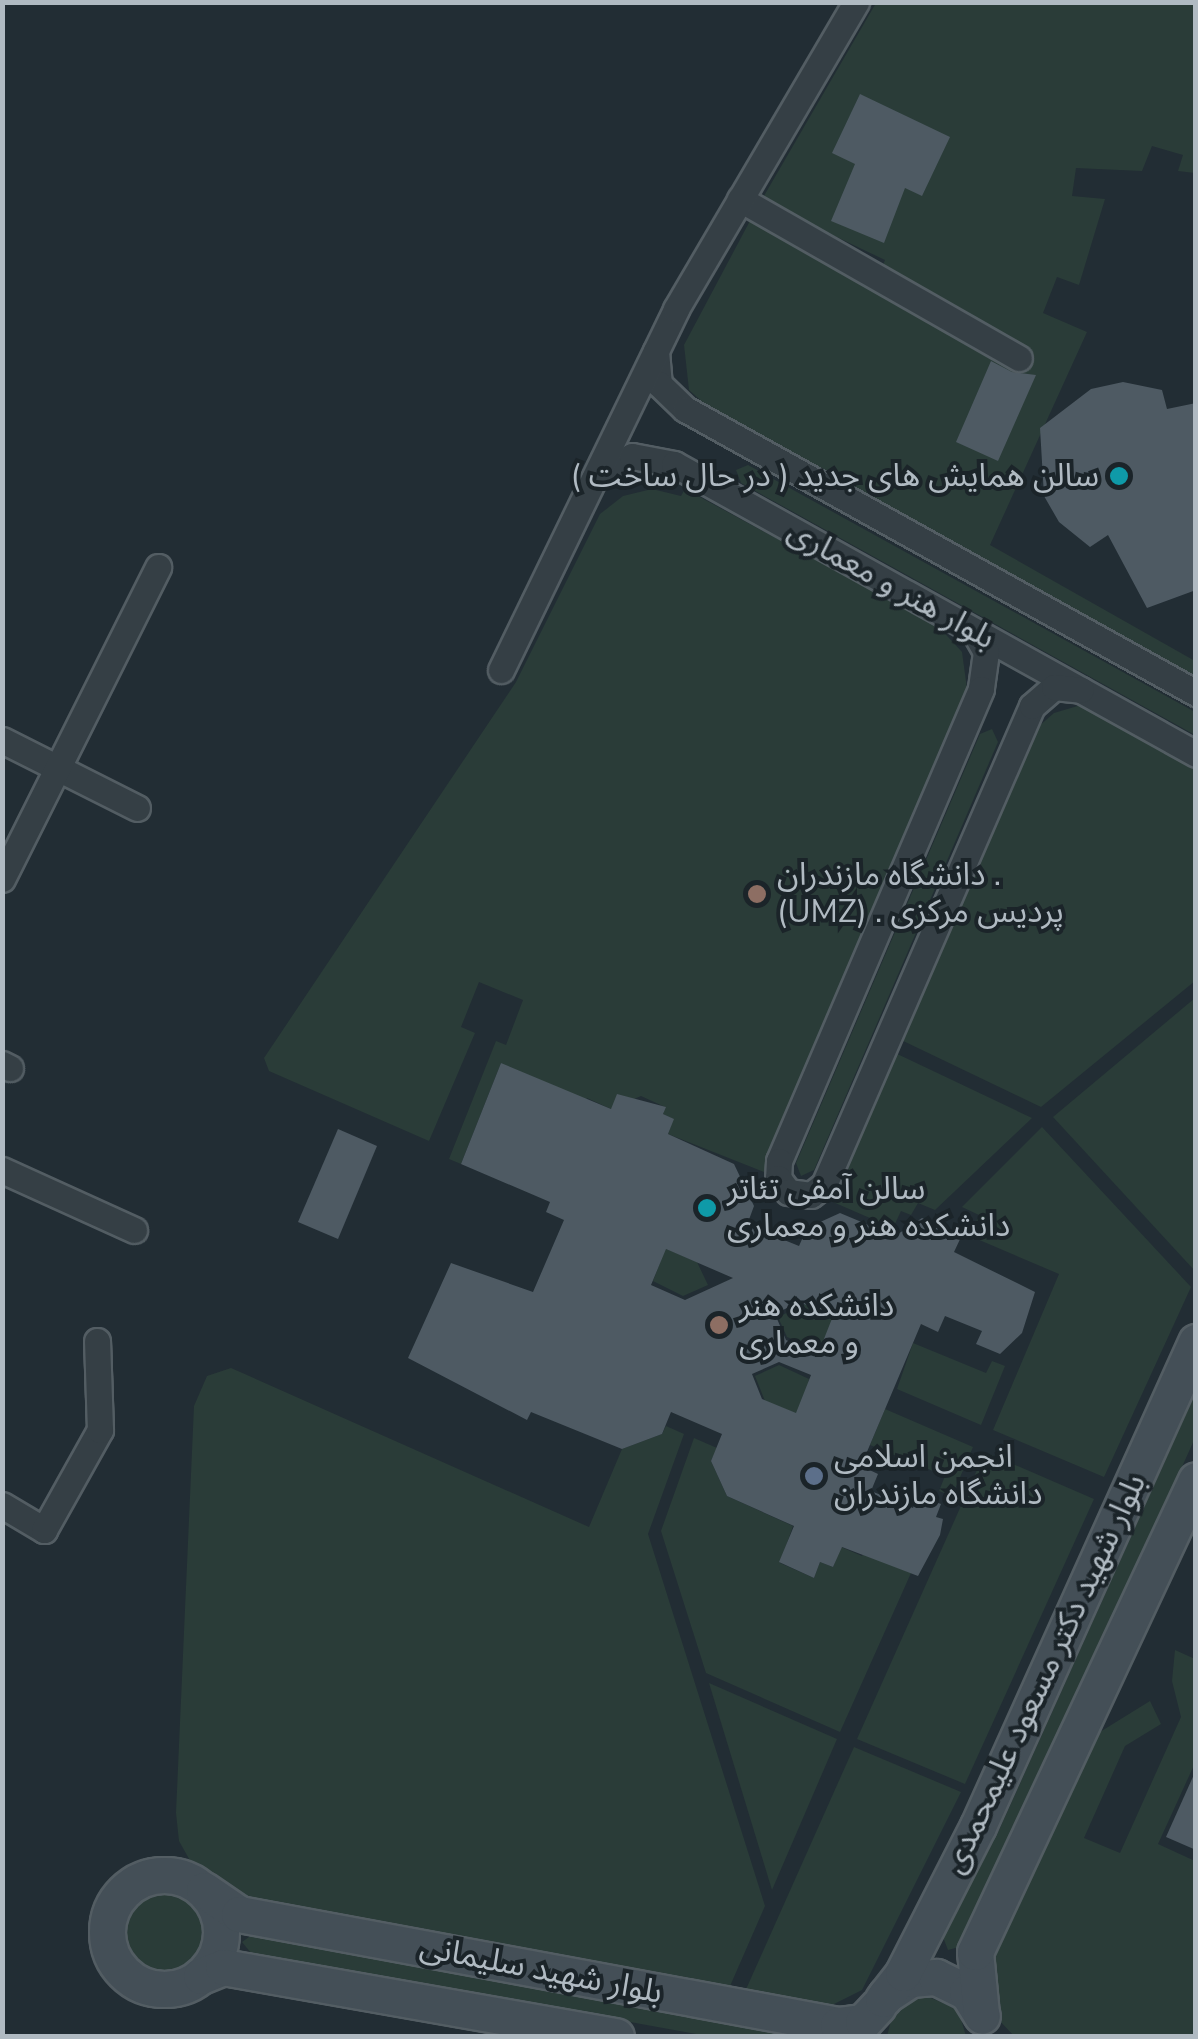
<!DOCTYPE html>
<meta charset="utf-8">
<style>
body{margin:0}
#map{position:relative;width:1198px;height:2039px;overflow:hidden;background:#222d34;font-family:"Nunito Sans","Noto Sans Arabic",sans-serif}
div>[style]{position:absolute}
.green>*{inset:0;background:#2a3c38}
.round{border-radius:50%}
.building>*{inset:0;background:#4e5a63}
.roads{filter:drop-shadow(2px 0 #535d63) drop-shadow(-2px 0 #535d63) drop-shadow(0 2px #535d63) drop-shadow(0 -2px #535d63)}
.street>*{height:25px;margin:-12.5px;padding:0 12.5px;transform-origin:12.5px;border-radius:12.5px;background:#353f45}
.secondary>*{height:35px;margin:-17.5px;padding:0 17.5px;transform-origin:17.5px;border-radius:17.5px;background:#444f57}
.secondary>.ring{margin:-17.5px;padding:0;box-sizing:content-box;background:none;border:35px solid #444f57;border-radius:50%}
.dots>*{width:28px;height:28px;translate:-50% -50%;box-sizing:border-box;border:5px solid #1b2429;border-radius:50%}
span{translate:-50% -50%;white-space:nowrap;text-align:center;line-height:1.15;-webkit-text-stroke:8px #1b2429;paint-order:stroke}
.poi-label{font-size:32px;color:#b0bac2}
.right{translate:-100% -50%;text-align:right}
.left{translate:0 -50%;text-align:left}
.street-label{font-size:32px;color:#b0bac2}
.frame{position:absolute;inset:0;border:5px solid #b0bac2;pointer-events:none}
</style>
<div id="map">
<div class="green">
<i style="clip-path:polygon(876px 3px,1195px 3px,1195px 173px,1178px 171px,1183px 155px,1152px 146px,1142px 171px,1076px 168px,1072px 196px,1105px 199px,1079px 285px,1057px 277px,1043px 313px,1087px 332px,990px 545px,1195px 661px,1195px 684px,724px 421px,689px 390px,684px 345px,752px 217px,986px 353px,881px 270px,885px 260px,761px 201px)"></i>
<i style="clip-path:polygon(748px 465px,1195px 712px,1195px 735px,741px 483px,736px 470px)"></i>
<i style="clip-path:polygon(652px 489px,681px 496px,685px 489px,937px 625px,962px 652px,968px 696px,764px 1172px,668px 1134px,673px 1119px,663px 1114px,665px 1107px,641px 1096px,611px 1109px,587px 1098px,578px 1119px,501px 1063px,461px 1164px,449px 1159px,496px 1041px,506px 1045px,523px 1000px,479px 982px,461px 1027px,475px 1033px,429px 1141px,269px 1071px,264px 1058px,516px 682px,600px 514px,623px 496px)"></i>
<i style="clip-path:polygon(1081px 705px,1195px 765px,1195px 981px,1041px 1107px,897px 1038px,1031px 733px,1054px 713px)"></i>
<i style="clip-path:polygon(992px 729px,998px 742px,814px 1170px,801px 1176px,796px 1163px,980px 734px)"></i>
<i style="clip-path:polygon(1195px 998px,1195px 1271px,1053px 1117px)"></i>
<i style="clip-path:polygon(891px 1051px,1032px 1118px,935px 1210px,918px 1203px,911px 1215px,901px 1211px,893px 1228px,826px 1199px)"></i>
<i style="clip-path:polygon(1042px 1127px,1191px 1287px,1104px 1477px,993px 1430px,1059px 1274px,970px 1236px,979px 1215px,962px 1207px)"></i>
<i style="clip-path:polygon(657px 1245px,697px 1262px,708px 1285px,683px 1296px,653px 1281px,661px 1260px)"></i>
<i style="clip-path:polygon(805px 1304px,839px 1319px,820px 1351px,787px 1337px,778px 1317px)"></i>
<i style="clip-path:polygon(913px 1343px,986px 1373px,992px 1361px,1005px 1366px,981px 1425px,897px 1389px)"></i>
<i style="clip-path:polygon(779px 1365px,809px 1379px,802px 1416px,765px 1401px,755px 1376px)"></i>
<i style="clip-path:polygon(231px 1368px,589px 1527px,622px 1449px,662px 1434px,666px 1426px,684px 1434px,648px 1534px,765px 1906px,727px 1993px,255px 1903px,197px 1873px,179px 1841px,176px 1813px,194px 1406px,207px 1376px)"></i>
<i style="clip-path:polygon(1195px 1394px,1195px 1438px,1012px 1845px,959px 1947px,948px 1950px,943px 1937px,1000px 1828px)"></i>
<i style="clip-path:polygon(885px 1409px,973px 1447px,952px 1496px,939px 1491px,945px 1476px,870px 1445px)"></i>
<i style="clip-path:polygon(694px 1438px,717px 1448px,711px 1461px,727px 1496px,793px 1526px,780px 1563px,814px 1578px,820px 1562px,833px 1567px,841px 1547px,862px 1556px,869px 1541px,884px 1562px,911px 1573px,840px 1732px,706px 1673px,661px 1531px)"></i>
<i style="clip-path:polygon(985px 1452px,1094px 1499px,965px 1784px,857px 1739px)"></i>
<i style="clip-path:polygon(1175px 1650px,1195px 1659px,1195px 1763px,1158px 1844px,1195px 1861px,1195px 2036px,1014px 2036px,997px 2018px,984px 1971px,1087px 1740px,1150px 1701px,1161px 1724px,1125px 1746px,1084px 1838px,1120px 1853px,1181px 1717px,1172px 1681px)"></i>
<i style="clip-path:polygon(709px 1683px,837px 1739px,772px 1890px)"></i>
<i style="clip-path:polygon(854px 1747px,961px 1792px,862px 1990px,816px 2013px,743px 1996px)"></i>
<i class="round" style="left:124px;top:1891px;width:80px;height:80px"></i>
<i style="clip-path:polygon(253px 1934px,815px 2036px,707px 2036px,251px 1953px,242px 1942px)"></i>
<i style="clip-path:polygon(921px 1994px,958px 2009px,966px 2036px,887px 2036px,893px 2013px)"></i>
</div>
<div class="building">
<i style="clip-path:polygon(860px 94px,950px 137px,922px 196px,905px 188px,884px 243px,831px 221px,855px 164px,832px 153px)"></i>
<i style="clip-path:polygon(991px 361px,1012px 372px,1036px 375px,998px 461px,956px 442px)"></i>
<i style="clip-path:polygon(1123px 382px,1162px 390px,1167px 409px,1196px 403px,1196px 590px,1147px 608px,1108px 535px,1090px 547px,1059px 522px,1044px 496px,1040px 428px,1091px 389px)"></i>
<i style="clip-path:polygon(evenodd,501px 1063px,611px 1109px,617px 1094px,666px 1107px,663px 1114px,674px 1119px,668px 1134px,734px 1164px,754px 1206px,747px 1225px,799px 1246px,807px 1228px,840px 1213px,895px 1236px,922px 1218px,962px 1235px,954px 1252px,1035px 1292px,1022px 1333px,1000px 1354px,976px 1344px,982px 1331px,945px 1316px,938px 1332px,921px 1324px,861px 1466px,878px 1474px,871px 1491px,913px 1508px,917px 1495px,941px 1504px,936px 1517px,943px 1519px,940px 1535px,918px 1576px,842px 1547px,833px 1567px,820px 1562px,814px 1578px,779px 1562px,794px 1526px,727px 1496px,711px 1461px,722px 1434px,671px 1412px,662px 1434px,622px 1449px,531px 1412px,527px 1420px,408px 1358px,451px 1263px,533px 1292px,564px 1220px,546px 1212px,550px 1202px,461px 1164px,501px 1063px,666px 1249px,733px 1278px,685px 1300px,651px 1285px,666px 1249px,501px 1063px,799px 1302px,833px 1316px,818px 1354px,786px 1340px,775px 1314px,799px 1302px,501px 1063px,779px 1362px,811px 1375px,796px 1413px,762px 1399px,752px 1374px,779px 1362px)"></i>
<i style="clip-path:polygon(338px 1129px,377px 1146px,338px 1239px,298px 1222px)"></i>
<i style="clip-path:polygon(1196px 1770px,1196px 1850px,1166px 1837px)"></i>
</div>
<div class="roads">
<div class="street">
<i style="left:740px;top:199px;width:321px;rotate:29.7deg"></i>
<i style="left:656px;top:351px;width:33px;rotate:85deg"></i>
<i style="left:659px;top:384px;width:36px;rotate:44deg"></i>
<i style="left:685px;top:409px;width:585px;rotate:29.06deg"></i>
<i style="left:594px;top:479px;width:44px;rotate:-31.2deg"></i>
<i style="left:632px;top:456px;width:43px;rotate:10.8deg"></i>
<i style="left:674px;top:464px;width:597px;rotate:29.05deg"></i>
<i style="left:974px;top:631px;width:24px;rotate:60deg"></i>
<i style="left:986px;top:652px;width:37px;rotate:98deg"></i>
<i style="left:981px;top:689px;width:513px;rotate:113.17deg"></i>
<i style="left:779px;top:1161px;width:17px;rotate:93deg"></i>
<i style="left:778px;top:1178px;width:17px;rotate:54deg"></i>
<i style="left:788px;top:1192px;width:23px;rotate:7deg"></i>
<i style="left:811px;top:1195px;width:16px;rotate:-38deg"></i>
<i style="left:824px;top:1185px;width:522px;rotate:-66.53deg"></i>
<i style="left:1032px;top:706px;width:29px;rotate:-41deg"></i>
<i style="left:1054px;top:687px;width:27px;rotate:6deg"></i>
<i style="left:501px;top:670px;width:401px;rotate:-64.1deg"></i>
<i style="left:676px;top:309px;width:356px;rotate:-59.6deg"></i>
<i style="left:2px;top:740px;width:151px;rotate:26.7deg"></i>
<i style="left:2px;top:879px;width:349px;rotate:-63.4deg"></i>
<i style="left:2px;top:1064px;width:9px;rotate:27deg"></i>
<i style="left:2px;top:1170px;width:145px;rotate:24.4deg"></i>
<i style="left:2px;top:1505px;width:49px;rotate:30.8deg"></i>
<i style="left:44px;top:1530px;width:115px;rotate:-60.8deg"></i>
<i style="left:100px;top:1430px;width:89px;rotate:-91.9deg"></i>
</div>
<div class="secondary">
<i class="ring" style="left:107px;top:1875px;width:79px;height:79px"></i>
<i style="left:204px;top:1890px;width:42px;rotate:34.4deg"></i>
<i style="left:239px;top:1914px;width:609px;rotate:10.5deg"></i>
<i style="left:838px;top:2025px;width:25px;rotate:-7deg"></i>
<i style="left:863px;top:2022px;width:22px;rotate:-47deg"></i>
<i style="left:201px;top:1976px;width:24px;rotate:-22deg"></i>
<i style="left:223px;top:1967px;width:399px;rotate:10deg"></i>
<i style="left:886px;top:1995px;width:30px;rotate:-33deg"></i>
<i style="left:911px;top:1979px;width:25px;rotate:-5deg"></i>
<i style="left:936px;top:1977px;width:34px;rotate:26deg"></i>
<i style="left:967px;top:1992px;width:28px;rotate:58deg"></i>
<i style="left:883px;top:1999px;width:33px;rotate:-52deg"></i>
<i style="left:903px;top:1973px;width:165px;rotate:-63deg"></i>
<i style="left:978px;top:1826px;width:531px;rotate:-65.75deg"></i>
<i style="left:981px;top:2014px;width:62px;rotate:-95.5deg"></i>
<i style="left:975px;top:1952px;width:521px;rotate:-64.91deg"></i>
</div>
</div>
<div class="dots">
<i style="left:1119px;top:476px;background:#0f9aa8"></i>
<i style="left:757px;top:894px;background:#8d6e63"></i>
<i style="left:707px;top:1208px;background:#0f9aa8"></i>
<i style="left:719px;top:1325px;background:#8d6e63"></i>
<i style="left:814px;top:1476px;background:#5c6f8a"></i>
</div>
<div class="poi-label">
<span class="right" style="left:1099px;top:476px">سالن همایش های جدید ( در حال ساخت )</span>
<span class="left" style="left:777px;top:894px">دانشگاه مازندران .<br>(UMZ) . پردیس مرکزی</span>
<span class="left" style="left:727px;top:1208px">سالن آمفی تئاتر<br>دانشکده هنر و معماری</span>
<span class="left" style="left:739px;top:1325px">دانشکده هنر<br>و معماری</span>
<span class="left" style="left:834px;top:1476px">انجمن اسلامی<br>دانشگاه مازندران</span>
</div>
<div class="street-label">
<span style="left:891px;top:585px;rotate:29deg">بلوار هنر و معماری</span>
<span style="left:1045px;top:1674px;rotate:-65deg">بلوار شهید دکتر مسعود علیمحمدی</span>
<span style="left:541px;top:1970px;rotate:11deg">بلوار شهید سلیمانی</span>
</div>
<div class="frame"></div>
</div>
